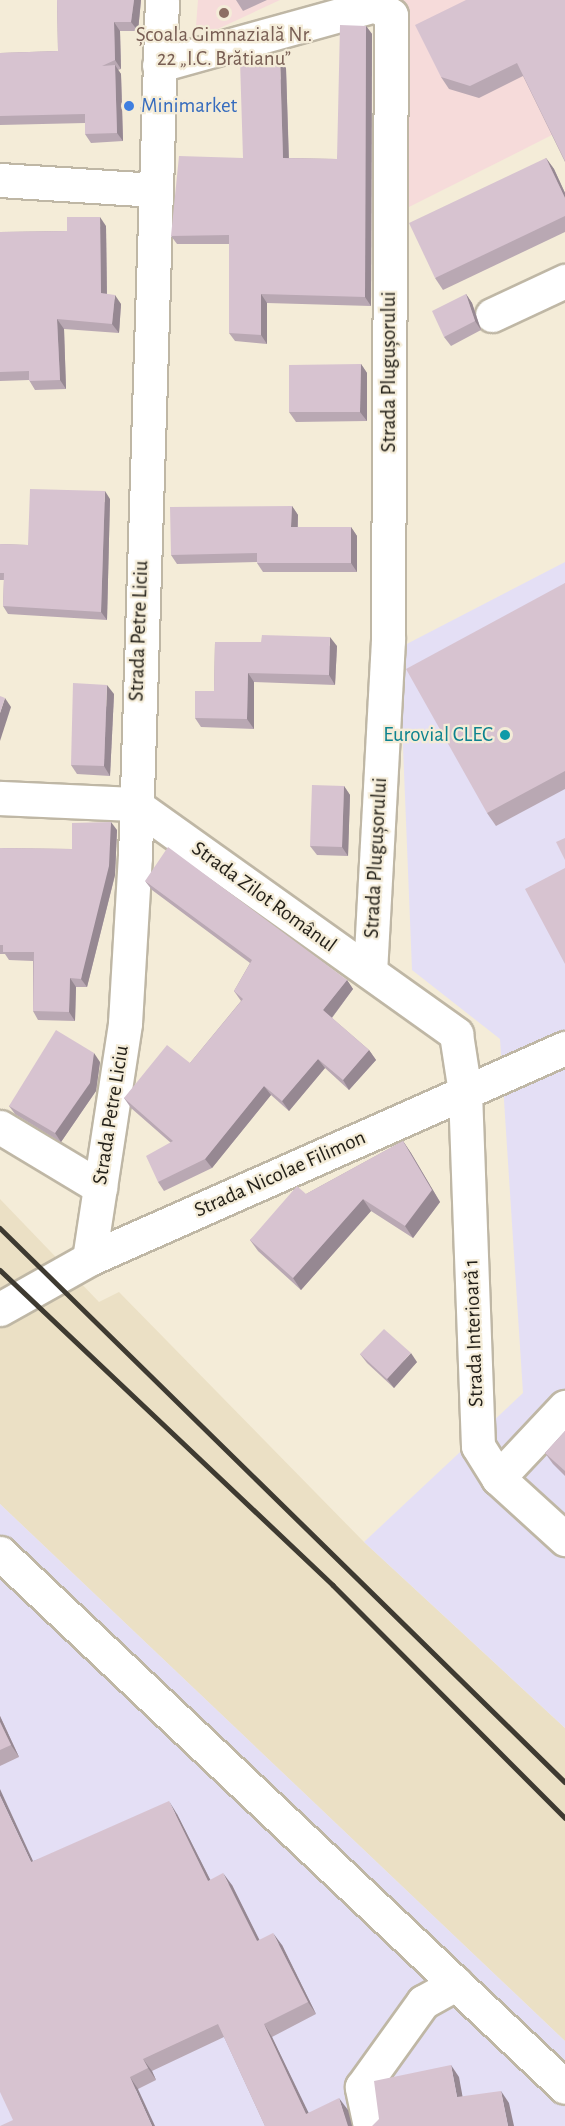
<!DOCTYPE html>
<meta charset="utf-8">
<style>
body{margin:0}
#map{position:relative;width:565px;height:2126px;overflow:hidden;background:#f4ecd8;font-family:"Alegreya Sans",sans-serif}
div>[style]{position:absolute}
.built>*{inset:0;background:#ebe0c5}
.industrial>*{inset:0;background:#e4dff5}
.education>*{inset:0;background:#f6dbda}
.roads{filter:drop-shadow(2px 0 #bfb7a5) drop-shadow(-2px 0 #bfb7a5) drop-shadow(0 2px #bfb7a5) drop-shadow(0 -2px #bfb7a5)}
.minor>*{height:33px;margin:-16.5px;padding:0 16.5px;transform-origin:16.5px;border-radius:16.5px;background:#fff}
.rail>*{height:4.5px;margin:-2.25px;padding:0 2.25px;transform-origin:2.25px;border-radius:2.25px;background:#3e3a31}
.wall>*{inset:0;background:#b9a8b3}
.shaded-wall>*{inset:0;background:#968892}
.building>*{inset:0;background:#d7c3d0}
.dots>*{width:16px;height:16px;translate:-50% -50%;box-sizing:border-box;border:3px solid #f4ecd8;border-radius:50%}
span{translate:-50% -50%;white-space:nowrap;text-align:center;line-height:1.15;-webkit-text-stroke:4.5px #f4ecd8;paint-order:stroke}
.education-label{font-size:21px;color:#785e54}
.shop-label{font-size:21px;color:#366cbe}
.left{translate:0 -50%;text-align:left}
.street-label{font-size:21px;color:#232019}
.culture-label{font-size:21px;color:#0d838f}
.right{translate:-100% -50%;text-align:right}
</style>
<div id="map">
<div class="built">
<i style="clip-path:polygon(0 1199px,99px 1302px,119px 1292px,364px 1542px,565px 1728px,565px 2041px,0 1504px)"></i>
</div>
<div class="industrial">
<i style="clip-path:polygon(565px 562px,565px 1728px,364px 1542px,523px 1393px,500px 1039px,412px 970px,399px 648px)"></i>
<i style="clip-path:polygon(0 1504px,565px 2041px,565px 2126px,0 2126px)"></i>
</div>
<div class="education">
<i style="clip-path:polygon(198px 0,280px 0,209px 33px,196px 26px)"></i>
<i style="clip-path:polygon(402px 0,565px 0,554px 134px,405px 209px)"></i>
</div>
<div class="roads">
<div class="minor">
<i style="left:159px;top:65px;width:225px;rotate:-15.5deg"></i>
<i style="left:376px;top:5px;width:18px;rotate:34deg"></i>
<i style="left:391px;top:15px;width:625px;rotate:90.28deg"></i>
<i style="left:388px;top:640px;width:332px;rotate:93.1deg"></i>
<i style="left:0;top:180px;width:153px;rotate:3.7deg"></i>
<i style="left:492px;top:315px;width:81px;rotate:-25deg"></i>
<i style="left:0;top:798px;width:134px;rotate:2.6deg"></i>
<i style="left:134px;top:804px;width:396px;rotate:35.5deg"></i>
<i style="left:456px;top:1034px;width:59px;rotate:81.2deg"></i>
<i style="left:465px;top:1092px;width:354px;rotate:87.9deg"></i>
<i style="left:478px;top:1446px;width:38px;rotate:58deg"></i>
<i style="left:498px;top:1478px;width:91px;rotate:42.3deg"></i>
<i style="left:0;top:1127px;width:117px;rotate:31deg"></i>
<i style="left:89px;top:1259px;width:239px;rotate:-81.3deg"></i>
<i style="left:125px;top:1023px;width:166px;rotate:-86.6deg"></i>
<i style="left:135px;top:857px;width:857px;rotate:-88.2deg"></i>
<i style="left:0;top:1309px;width:102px;rotate:-29.3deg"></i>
<i style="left:89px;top:1259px;width:521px;rotate:-23.91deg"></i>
<i style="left:498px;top:1478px;width:98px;rotate:-46.7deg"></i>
<i style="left:0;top:1553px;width:777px;rotate:43.38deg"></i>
<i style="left:370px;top:2126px;width:40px;rotate:-102deg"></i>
<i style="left:362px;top:2087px;width:105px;rotate:-54.3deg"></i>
<i style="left:423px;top:2002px;width:38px;rotate:-29deg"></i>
</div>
</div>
<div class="rail">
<i style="left:0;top:1228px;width:791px;rotate:44.44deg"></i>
<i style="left:0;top:1270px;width:458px;rotate:43.4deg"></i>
<i style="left:333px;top:1585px;width:329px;rotate:45.1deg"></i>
</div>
<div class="wall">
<i style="clip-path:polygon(57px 0,141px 0,138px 31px,120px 31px,121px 69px,118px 70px,121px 74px,123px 141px,91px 143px,85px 134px,85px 123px,0 125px,0 53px,58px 51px)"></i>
<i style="clip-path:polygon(236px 0,267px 0,243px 11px)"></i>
<i style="clip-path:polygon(565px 0,565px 162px,523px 76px,479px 98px,449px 89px,441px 77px)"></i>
<i style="clip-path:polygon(366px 26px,372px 34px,371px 306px,267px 303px,267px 344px,235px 341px,229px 333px,229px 244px,177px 244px,171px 236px,243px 158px,286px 68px,289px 158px,337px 159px)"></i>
<i style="clip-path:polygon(546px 158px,554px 169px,565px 193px,565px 232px,443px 290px,435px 278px)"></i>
<i style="clip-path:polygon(106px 226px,107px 294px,121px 304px,119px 333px,64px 329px,66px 389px,35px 390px,29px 380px,0 381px,0 232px,67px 231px)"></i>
<i style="clip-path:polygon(466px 294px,472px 303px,481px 330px,451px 346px,444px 337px)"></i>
<i style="clip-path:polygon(361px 364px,367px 373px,367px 421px,296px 422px,289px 412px)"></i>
<i style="clip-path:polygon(110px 499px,107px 620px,8px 614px,3px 606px,4px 580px,0 580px,0 544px,28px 545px)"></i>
<i style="clip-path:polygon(292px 506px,298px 515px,298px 527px,351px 527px,357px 536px,357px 572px,263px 572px,257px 563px,257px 562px,177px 564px,171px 555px)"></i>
<i style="clip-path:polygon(565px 583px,565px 789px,496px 826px,487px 813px)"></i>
<i style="clip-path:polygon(215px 642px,337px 646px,335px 685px,254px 682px,254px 729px,201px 727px,195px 718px,214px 691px)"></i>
<i style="clip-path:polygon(114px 694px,110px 776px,77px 774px,71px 765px)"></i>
<i style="clip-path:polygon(344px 786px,350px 795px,348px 856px,317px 855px,310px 846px)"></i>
<i style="clip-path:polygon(117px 830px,115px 875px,87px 987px,76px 987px,75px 1021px,38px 1020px,33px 1011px,33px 961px,9px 960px,5px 954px,0 954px,0 848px,72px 849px)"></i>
<i style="clip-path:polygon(145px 881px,347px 980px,353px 989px,332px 1018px,369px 1050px,376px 1060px,349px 1090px,325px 1068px,289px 1111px,271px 1095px,212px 1168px,164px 1191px,158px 1182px,171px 1143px,131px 1108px,124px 1098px,190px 1063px,241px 1001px,234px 991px,250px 963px,152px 890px)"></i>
<i style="clip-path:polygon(100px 1062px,96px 1091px,61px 1142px,15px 1114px,9px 1106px)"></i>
<i style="clip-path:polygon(403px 1141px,411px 1153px,440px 1202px,413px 1238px,371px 1211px,301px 1290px,258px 1251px,250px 1240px,306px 1194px)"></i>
<i style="clip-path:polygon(360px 1354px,417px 1362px,394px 1388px,367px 1363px)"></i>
<i style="clip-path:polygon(565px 1431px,565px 1476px,553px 1464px,545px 1453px)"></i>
<i style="clip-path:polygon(0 1716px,19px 1757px,0 1766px)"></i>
<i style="clip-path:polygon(177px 1814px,210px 1880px,232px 1885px,259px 1940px,282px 1945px,316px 2014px,272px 2037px,308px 2113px,348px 2110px,265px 2126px,224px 2037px,152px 2071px,156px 2080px,138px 2089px,13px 2120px,33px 1861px)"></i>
</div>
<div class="shaded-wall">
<i style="clip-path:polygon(134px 0,141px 0,138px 31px,131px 22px)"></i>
<i style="clip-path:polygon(114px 22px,120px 31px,121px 69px,115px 60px)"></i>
<i style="clip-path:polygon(366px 26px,372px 34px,371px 306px,365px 297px)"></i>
<i style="clip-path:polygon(280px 59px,286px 68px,289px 167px,283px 158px)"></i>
<i style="clip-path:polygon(115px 65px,121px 74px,123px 141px,117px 133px)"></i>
<i style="clip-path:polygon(546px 158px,554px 169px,565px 193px,565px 198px)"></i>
<i style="clip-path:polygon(100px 217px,106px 226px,107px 303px,101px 293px)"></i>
<i style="clip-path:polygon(261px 294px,267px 303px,267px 344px,261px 335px)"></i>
<i style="clip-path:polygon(466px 294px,472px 303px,481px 330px,475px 321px)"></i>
<i style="clip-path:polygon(115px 295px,121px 304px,119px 333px,112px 324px)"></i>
<i style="clip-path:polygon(57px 319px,64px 329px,66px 389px,60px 380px)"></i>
<i style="clip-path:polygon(361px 364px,367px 373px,367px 421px,360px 412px)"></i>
<i style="clip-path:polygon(105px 491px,110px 499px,107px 620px,101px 612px)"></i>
<i style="clip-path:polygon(292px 506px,298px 515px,297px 535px,291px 527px)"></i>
<i style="clip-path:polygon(351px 527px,357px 536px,357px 572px,351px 563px)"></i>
<i style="clip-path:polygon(330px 637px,337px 646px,335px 685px,329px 675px)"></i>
<i style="clip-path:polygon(248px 673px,254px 682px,254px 729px,247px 719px)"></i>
<i style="clip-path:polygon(107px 685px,114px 694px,110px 776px,104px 766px)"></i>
<i style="clip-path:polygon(5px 698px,11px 707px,0 741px,0 713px)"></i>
<i style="clip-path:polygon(344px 786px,350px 795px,348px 856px,342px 847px)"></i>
<i style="clip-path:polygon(111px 822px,117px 830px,115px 875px,87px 987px,81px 979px)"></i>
<i style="clip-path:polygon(70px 978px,76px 987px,75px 1021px,69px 1012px)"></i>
<i style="clip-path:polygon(347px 980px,353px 989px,330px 1020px,323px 1010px)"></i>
<i style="clip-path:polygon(369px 1050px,376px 1060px,349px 1090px,343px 1080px)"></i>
<i style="clip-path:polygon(94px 1053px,100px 1062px,96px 1091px,61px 1142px,55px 1133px)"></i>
<i style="clip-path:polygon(318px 1059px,325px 1068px,289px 1111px,282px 1101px)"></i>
<i style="clip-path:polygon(264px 1086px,271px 1095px,212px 1168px,205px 1159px)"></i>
<i style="clip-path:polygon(403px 1141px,411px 1153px,440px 1202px,413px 1238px,405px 1226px)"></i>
<i style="clip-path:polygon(363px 1199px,371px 1211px,301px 1290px,293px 1278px)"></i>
<i style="clip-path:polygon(411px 1353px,417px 1362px,394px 1388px,387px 1379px)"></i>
<i style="clip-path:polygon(0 1716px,19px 1757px,11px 1745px,0 1722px)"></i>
<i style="clip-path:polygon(0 1789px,39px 1874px,31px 1862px,0 1796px)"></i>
<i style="clip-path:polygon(169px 1801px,177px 1814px,217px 1893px,208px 1881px)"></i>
<i style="clip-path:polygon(223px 1873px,232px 1885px,266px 1953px,257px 1941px)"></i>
<i style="clip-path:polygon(273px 1933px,282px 1945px,316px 2014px,308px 2002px)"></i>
<i style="clip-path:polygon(264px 2024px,272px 2037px,315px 2126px,306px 2114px)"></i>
<i style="clip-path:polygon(143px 2059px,152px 2071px,156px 2080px,148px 2068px)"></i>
<i style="clip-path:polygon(451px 2065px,459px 2077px,465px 2110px,457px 2097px)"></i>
<i style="clip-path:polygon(130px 2077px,138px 2089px,155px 2126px,152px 2126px)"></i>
<i style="clip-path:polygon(501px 2091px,509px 2103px,514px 2126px,508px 2126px)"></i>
<i style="clip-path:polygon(339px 2098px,348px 2110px,352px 2126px,347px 2126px)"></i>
</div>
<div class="building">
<i style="clip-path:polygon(57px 0,134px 0,131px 22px,114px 22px,115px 60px,102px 66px,115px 65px,117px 133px,85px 134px,85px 114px,0 116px,0 53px,58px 51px)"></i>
<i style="clip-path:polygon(466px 0,565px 0,565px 161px,517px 63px,470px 86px,441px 77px,415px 25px)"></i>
<i style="clip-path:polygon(340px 25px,366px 26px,365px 297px,261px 294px,261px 335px,229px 333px,229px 235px,171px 236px,179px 156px,243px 158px,240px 61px,280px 59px,283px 158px,337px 159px)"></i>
<i style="clip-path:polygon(546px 158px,565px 198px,565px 216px,435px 278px,409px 223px)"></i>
<i style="clip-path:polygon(67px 217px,100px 217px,101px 293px,115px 295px,112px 324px,57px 319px,60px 380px,29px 381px,29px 371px,0 372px,0 232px,67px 231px)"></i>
<i style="clip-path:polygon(466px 294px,475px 321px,444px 337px,432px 311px)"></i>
<i style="clip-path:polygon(361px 364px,360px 412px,289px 412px,289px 365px)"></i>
<i style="clip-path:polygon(30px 489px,105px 491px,101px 612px,3px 606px,4px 573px,0 573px,0 544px,28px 545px)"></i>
<i style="clip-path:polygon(292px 506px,291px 527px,351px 527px,351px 563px,257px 563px,257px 553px,171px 555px,170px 507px)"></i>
<i style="clip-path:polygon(565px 583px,565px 771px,487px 813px,406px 669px)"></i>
<i style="clip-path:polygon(262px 635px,330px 637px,329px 675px,248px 673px,247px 719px,195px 718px,195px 691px,214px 691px,215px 642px,261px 642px)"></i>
<i style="clip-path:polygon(73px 683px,107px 685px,104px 766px,71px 765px)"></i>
<i style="clip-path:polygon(0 696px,5px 698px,0 713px)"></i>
<i style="clip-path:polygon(312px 785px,344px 786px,342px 847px,310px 846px)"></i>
<i style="clip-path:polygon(111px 822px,109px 866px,81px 979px,70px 978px,69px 1012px,33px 1011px,34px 952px,3px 952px,3px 945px,0 945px,0 848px,72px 849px,72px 823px)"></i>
<i style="clip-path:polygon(565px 838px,565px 860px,556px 842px)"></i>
<i style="clip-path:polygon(168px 847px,347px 980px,323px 1010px,369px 1050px,343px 1080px,318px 1059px,282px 1101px,264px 1086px,205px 1159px,158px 1182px,146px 1156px,173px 1141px,124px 1098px,167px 1045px,190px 1063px,243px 999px,234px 991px,252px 960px,145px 881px)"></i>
<i style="clip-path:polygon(565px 868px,565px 964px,525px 889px)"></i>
<i style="clip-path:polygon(56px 1030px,94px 1053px,90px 1083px,55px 1133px,9px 1106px)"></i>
<i style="clip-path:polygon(403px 1141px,432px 1190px,405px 1226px,363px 1199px,293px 1278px,250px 1240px,297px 1186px,306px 1194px)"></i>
<i style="clip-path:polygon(384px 1329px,411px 1353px,387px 1379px,360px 1354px)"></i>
<i style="clip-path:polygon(565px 1431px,565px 1471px,545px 1453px)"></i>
<i style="clip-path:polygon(0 1722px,11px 1745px,0 1750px)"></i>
<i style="clip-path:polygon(0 1796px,31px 1862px,169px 1801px,208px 1881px,223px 1873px,257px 1941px,273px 1933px,308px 2002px,264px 2024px,306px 2114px,339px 2098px,348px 2126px,265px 2126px,218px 2024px,143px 2059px,148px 2068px,130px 2077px,152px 2126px,0 2126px,13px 2120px,0 2092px)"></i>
<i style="clip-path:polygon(451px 2065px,457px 2097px,501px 2091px,508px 2126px,372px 2126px,379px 2119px,374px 2081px)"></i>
</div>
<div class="dots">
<i style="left:224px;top:13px;background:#8d6e63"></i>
<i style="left:129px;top:106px;background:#3f7fe0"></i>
<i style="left:505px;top:735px;background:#0f9aa8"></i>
</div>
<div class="education-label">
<span style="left:224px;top:47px">Școala Gimnazială Nr.<br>22 „I.C. Brătianu”</span>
</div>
<div class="shop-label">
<span class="left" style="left:141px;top:106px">Minimarket</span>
</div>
<div class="street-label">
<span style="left:389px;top:372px;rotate:-90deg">Strada Plugușorului</span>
<span style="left:139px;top:631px;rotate:-88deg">Strada Petre Liciu</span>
<span style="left:376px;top:858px;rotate:-87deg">Strada Plugușorului</span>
<span style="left:264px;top:897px;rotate:36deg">Strada Zilot Românul</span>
<span style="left:111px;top:1115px;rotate:-81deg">Strada Petre Liciu</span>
<span style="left:280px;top:1174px;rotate:-24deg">Strada Nicolae Filimon</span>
<span style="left:474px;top:1333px;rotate:-92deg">Strada Interioară 1</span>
</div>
<div class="culture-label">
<span class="right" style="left:493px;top:735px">Eurovial CLEC</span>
</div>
</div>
